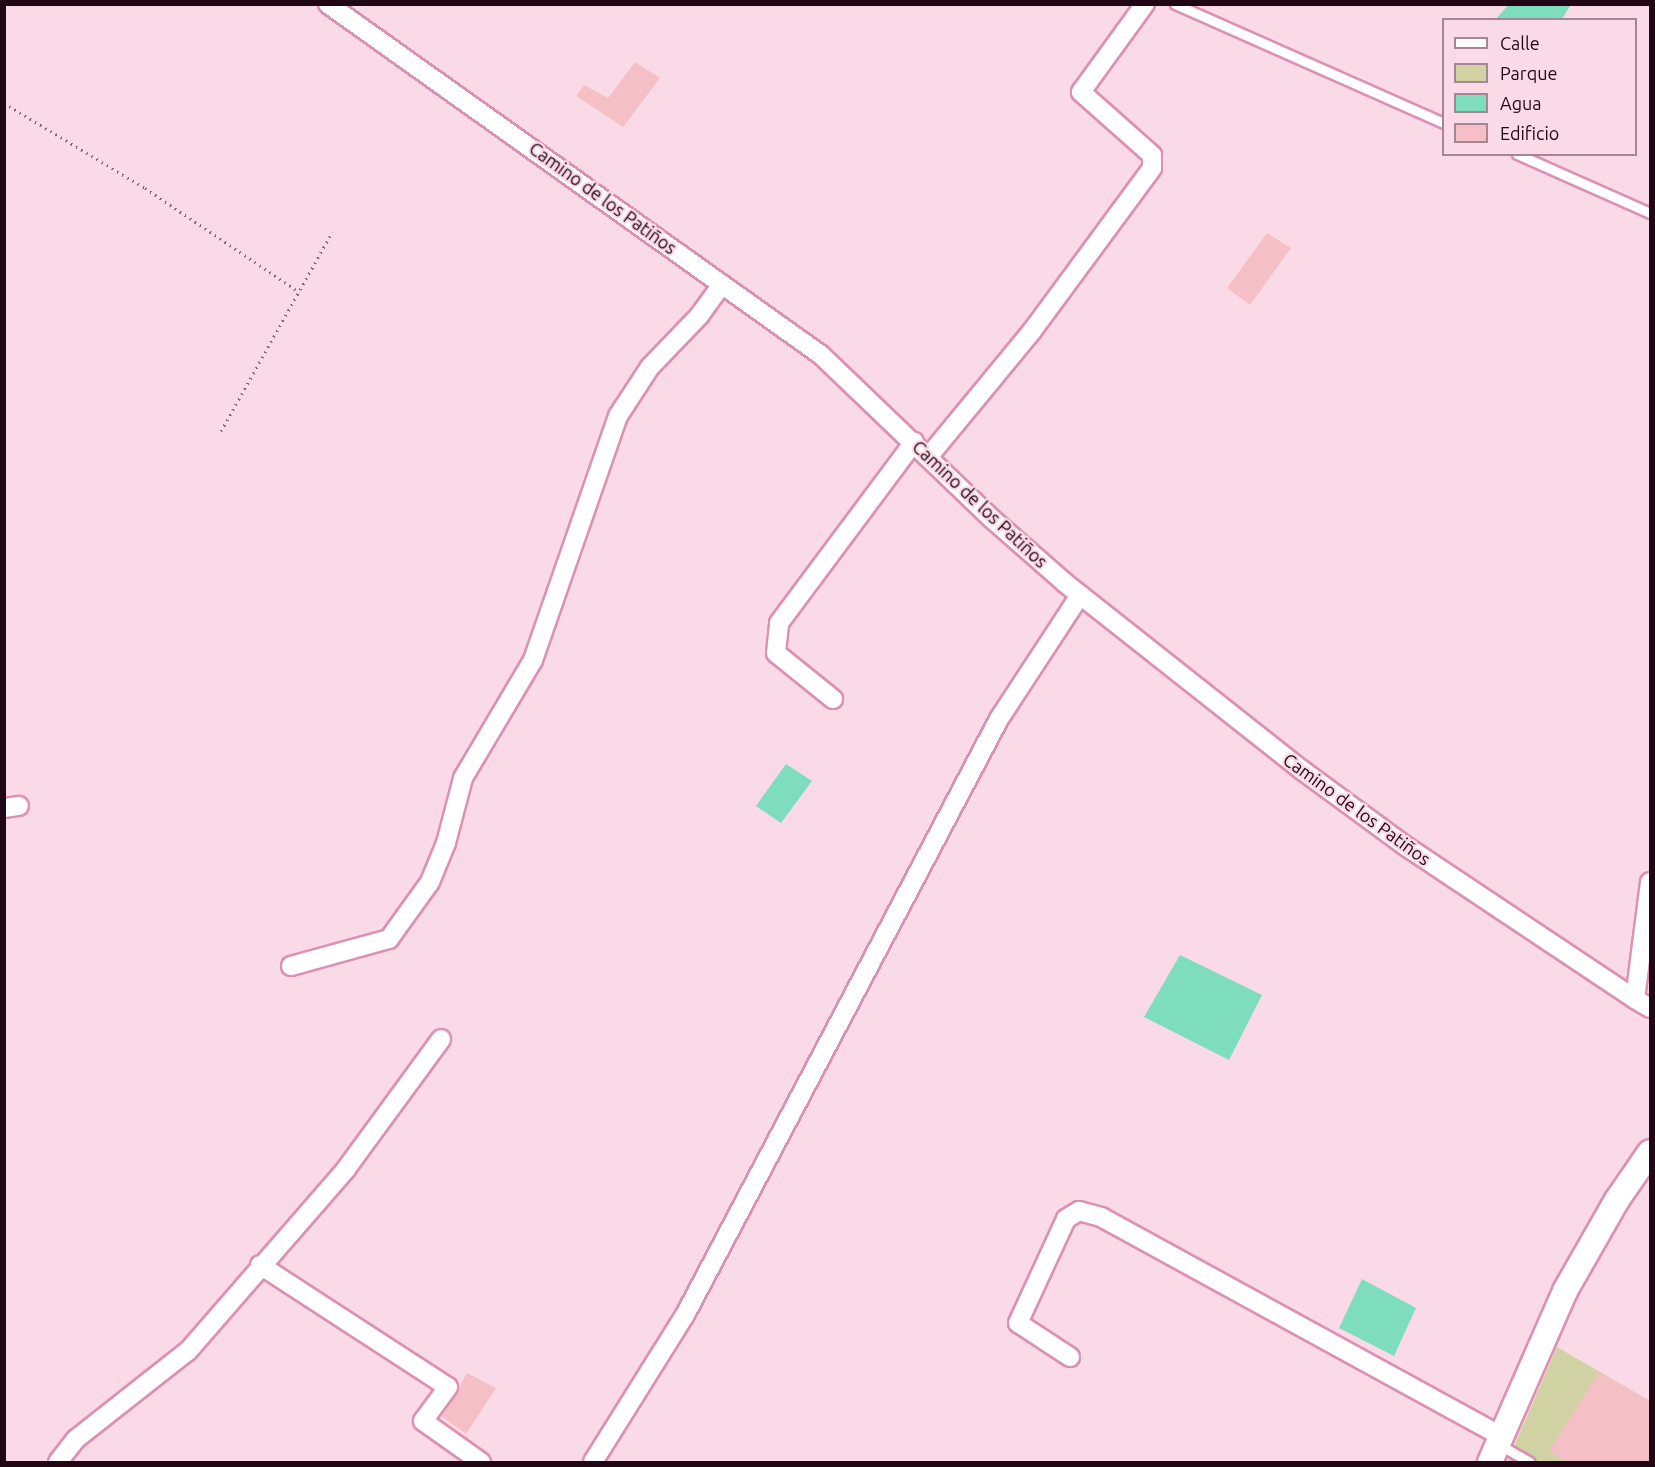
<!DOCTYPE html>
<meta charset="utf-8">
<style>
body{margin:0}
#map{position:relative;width:1655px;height:1467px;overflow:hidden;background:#fbdae8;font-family:Ubuntu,sans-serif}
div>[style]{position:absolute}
.green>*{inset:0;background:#d0d2a4}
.water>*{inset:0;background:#7eddbd}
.building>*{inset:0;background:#f4c0c6}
.path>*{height:3px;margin-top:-1.5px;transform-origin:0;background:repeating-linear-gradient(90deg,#846775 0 1.5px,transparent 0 6px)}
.roads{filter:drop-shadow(2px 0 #dc90b4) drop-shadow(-2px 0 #dc90b4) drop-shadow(0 2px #dc90b4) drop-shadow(0 -2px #dc90b4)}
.lane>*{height:9px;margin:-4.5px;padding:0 4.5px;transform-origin:4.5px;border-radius:4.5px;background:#fff}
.street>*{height:18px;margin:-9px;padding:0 9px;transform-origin:9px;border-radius:9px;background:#fff}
.secondary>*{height:24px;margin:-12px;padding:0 12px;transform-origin:12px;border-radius:12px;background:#fff}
span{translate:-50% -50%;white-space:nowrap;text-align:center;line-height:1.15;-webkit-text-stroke:4.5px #fbdae8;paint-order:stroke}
.street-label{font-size:18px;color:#210715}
.frame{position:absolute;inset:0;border:6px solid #210715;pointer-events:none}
.legend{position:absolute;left:1442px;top:18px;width:195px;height:138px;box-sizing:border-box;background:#fbdae8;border:2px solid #a48694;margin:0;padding:8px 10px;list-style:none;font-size:18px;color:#210715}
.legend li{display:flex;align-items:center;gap:12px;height:30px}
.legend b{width:30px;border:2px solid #a48694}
</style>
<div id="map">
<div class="green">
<i style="clip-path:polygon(1557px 1347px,1650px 1401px,1650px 1462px,1507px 1462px)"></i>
</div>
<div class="water">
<i style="clip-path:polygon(1509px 4px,1568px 4px,1570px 6px,1562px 19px,1496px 19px)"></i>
<i style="clip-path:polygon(786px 764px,812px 781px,781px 823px,756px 806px)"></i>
<i style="clip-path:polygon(1180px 955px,1262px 995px,1229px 1060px,1144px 1017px)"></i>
<i style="clip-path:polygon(1362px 1279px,1416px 1308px,1394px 1356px,1339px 1328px)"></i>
</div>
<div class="building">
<i style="clip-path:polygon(635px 62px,660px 78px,623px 127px,576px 96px,584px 85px,608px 98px)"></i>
<i style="clip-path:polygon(1267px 233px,1291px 248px,1250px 305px,1227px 288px)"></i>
<i style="clip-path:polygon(1599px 1372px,1650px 1401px,1650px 1462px,1567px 1462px,1549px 1451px)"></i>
<i style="clip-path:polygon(467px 1373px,496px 1388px,466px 1434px,442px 1417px)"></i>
</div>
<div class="path">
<i style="left:4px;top:103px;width:165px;rotate:31.1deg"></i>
<i style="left:145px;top:188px;width:186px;rotate:34deg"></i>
<i style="left:221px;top:431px;width:228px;rotate:-60.8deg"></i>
</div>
<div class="roads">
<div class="lane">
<i style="left:1175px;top:4px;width:294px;rotate:23.9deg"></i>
<i style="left:1517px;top:154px;width:145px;rotate:23.9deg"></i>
<i style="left:1500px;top:1445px;width:34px;rotate:30deg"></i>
</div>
<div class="street">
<i style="left:328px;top:4px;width:605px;rotate:35.45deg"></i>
<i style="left:821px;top:355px;width:237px;rotate:43.8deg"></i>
<i style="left:992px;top:519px;width:97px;rotate:41.2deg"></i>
<i style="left:1065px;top:583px;width:302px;rotate:38.3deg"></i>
<i style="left:1302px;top:770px;width:130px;rotate:36.3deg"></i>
<i style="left:1407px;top:847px;width:274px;rotate:33.7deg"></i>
<i style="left:929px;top:456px;width:162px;rotate:-50.5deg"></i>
<i style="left:1032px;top:331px;width:202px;rotate:-53.6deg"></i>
<i style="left:1152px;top:168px;width:13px;rotate:-90deg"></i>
<i style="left:1152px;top:155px;width:95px;rotate:-138.4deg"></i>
<i style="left:1081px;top:92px;width:109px;rotate:-54deg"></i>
<i style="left:833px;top:699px;width:73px;rotate:-141.1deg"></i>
<i style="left:776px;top:653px;width:30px;rotate:-84deg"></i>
<i style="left:779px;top:623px;width:226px;rotate:-53.3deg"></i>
<i style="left:4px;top:808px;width:15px;rotate:-8deg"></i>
<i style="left:1650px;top:882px;width:118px;rotate:97.3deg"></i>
<i style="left:1635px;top:999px;width:17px;rotate:31deg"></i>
<i style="left:291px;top:966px;width:102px;rotate:-15.4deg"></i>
<i style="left:389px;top:939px;width:70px;rotate:-54.3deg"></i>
<i style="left:430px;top:882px;width:42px;rotate:-67.7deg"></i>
<i style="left:446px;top:843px;width:67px;rotate:-75.3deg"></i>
<i style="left:463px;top:778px;width:137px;rotate:-59.3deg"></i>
<i style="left:533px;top:660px;width:258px;rotate:-70.8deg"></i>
<i style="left:618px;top:416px;width:59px;rotate:-56.9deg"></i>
<i style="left:650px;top:367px;width:71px;rotate:-46.1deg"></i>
<i style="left:699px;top:316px;width:39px;rotate:-54deg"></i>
<i style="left:260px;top:1265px;width:224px;rotate:33deg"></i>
<i style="left:448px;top:1387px;width:42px;rotate:126.3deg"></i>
<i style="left:423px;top:1421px;width:71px;rotate:35.3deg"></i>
<i style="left:1070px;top:1357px;width:62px;rotate:-146.8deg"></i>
<i style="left:1018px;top:1323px;width:115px;rotate:-65.2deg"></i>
<i style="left:1066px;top:1219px;width:15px;rotate:-32deg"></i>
<i style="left:1079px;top:1211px;width:23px;rotate:15deg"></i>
<i style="left:1101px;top:1217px;width:456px;rotate:28.7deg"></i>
<i style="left:58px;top:1462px;width:29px;rotate:-52deg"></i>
<i style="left:76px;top:1439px;width:142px;rotate:-38.2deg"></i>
<i style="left:188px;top:1351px;width:241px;rotate:-49deg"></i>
<i style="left:346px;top:1169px;width:161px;rotate:-53.8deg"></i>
<i style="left:593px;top:1462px;width:173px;rotate:-58deg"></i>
<i style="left:685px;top:1315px;width:674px;rotate:-62.22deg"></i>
<i style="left:999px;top:719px;width:148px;rotate:-56.8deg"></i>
</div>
<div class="secondary">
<i style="left:1490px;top:1462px;width:187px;rotate:-66.3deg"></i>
<i style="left:1565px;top:1291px;width:105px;rotate:-60.3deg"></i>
<i style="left:1617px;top:1200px;width:58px;rotate:-55.5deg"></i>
</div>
</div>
<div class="street-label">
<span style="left:603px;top:198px;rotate:36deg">Camino de los Patiños</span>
<span style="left:980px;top:504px;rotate:43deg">Camino de los Patiños</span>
<span style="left:1357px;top:809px;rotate:36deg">Camino de los Patiños</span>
</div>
<div class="frame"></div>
<ul class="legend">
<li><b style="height:8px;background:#fff"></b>Calle</li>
<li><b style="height:16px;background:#d0d2a4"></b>Parque</li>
<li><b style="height:16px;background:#7eddbd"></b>Agua</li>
<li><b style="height:16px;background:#f4c0c6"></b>Edificio</li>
</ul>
</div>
